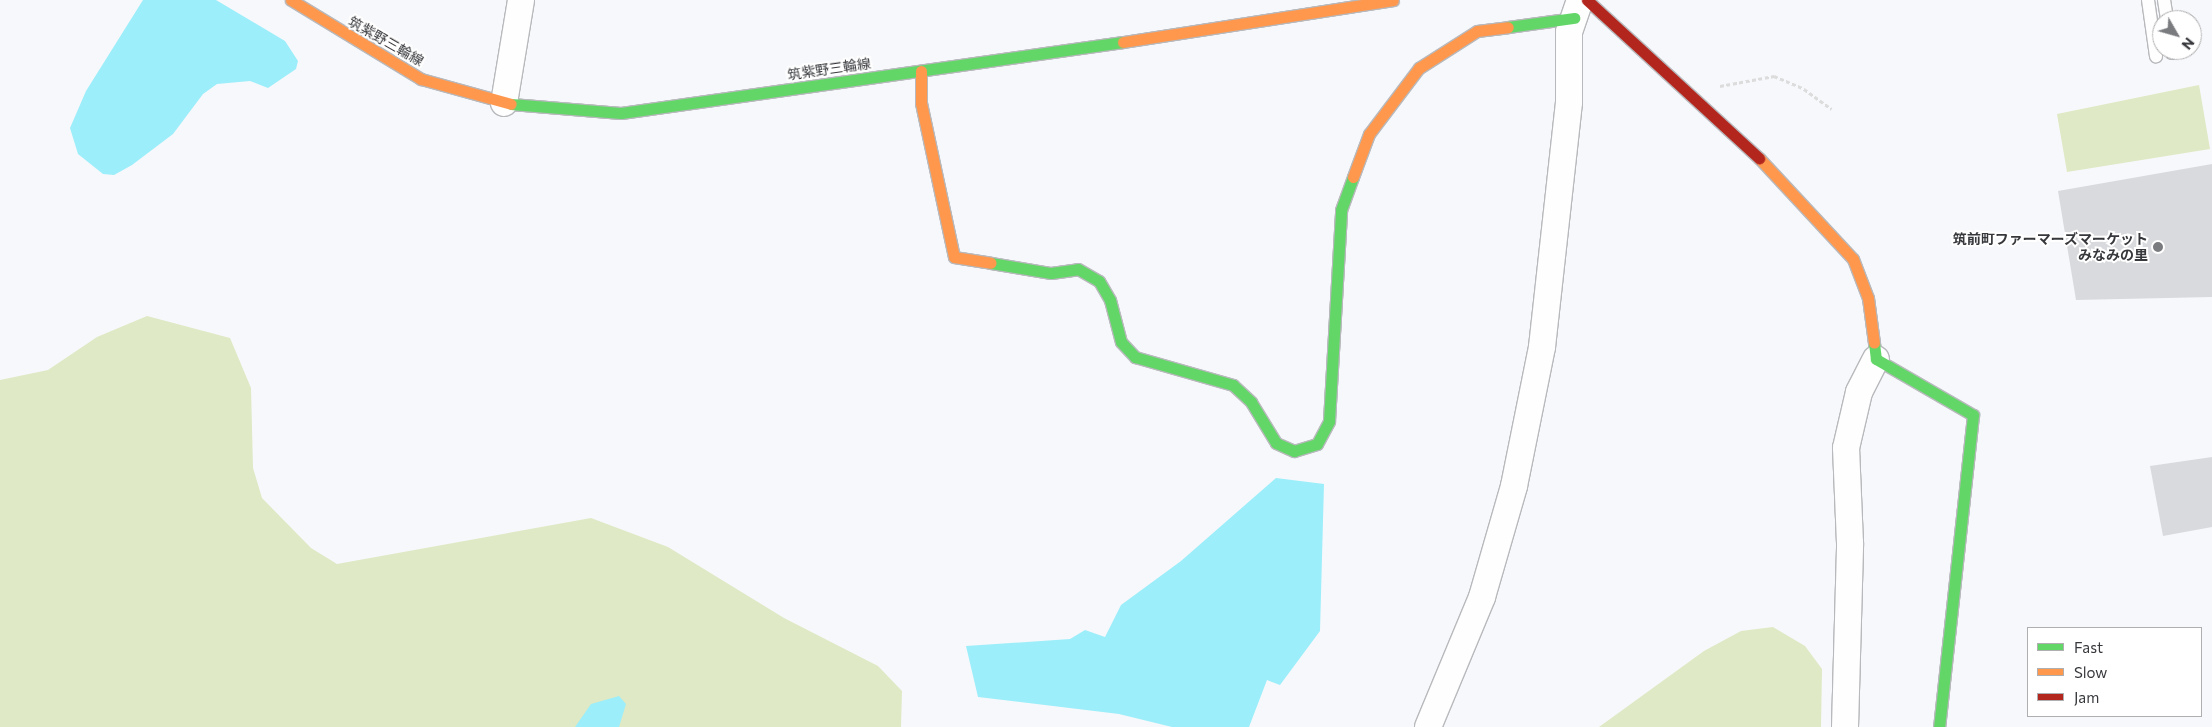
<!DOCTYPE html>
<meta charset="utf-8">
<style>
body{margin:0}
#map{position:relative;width:2212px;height:727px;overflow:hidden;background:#f7f8fb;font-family:Commissioner,"Noto Sans JP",sans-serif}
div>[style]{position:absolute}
.green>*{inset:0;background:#dfe9c5}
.water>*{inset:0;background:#9ceefa}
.building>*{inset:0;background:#d9dadd}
.path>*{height:3px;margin-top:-1.5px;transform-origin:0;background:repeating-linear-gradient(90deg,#dcdcdd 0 4px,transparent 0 6.5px)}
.roads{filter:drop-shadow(1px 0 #b8b9bc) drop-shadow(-1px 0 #b8b9bc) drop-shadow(0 1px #b8b9bc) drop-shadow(0 -1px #b8b9bc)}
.lane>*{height:12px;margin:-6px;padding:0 6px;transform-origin:6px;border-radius:6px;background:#fefefe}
.street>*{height:26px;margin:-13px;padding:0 13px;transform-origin:13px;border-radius:13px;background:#fefefe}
.fast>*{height:11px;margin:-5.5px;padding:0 5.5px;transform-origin:5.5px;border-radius:5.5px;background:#63d668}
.slow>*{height:11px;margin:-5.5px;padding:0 5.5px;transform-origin:5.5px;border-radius:5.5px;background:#ff974d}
.jam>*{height:11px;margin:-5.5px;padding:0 5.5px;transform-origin:5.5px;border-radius:5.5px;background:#b3261e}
.dots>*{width:14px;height:14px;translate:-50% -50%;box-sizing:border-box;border:2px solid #fff;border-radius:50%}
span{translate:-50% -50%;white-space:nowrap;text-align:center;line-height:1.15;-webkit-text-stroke:4px #fff;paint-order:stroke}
.street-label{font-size:14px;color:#37383c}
.poi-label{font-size:14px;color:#37383c;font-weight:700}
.right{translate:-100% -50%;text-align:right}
.legend{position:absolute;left:2027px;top:627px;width:175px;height:90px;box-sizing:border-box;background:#fff;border:1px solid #afafb1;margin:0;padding:6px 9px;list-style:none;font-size:15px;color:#37383c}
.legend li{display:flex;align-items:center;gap:10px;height:25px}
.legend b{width:25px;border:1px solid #afafb1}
.north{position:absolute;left:2152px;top:10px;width:50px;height:50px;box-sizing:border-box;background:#fff;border:1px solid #afafb1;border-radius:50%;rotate:128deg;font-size:14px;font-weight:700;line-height:20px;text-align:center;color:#37383c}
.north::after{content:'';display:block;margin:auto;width:18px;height:22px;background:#7a7b7f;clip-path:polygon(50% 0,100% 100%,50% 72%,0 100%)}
</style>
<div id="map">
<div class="green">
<i style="clip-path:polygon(2199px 85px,2210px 149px,2067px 172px,2057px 114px)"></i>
<i style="clip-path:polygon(147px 316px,230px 338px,251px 388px,253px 468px,262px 498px,311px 548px,337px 564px,591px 518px,668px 547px,784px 618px,878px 666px,902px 691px,901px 727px,0 727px,0 380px,48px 370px,97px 337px)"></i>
<i style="clip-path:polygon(1773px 627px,1805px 646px,1822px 669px,1821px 727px,1599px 727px,1704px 651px,1741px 631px)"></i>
</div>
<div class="water">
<i style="clip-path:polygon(143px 0,216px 0,285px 41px,298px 61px,296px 69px,268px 88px,250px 81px,217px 84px,203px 94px,173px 134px,132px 165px,114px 175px,103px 174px,78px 154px,70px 128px,86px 91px)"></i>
<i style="clip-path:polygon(1276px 478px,1324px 484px,1320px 631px,1280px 685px,1267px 680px,1249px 727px,1172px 727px,1119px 714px,978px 697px,966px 646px,1070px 639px,1085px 630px,1105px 637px,1121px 605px,1181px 561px)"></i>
<i style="clip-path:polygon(619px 696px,626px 704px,619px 727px,575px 727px,591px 704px)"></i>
</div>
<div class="building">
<i style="clip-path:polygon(2212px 164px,2212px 297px,2076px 300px,2058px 191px)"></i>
<i style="clip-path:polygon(2212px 457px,2212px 527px,2163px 536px,2150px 466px)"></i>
</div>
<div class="path">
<i style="left:1720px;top:86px;width:55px;rotate:-10.5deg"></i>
<i style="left:1774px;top:76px;width:33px;rotate:23deg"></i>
<i style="left:1804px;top:89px;width:34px;rotate:36deg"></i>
</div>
<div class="roads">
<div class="lane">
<i style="left:2148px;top:0;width:57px;rotate:81.9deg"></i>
<i style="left:2164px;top:0;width:20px;rotate:81deg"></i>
<i style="left:2172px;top:50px;width:3px;rotate:90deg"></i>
</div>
<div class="street">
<i style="left:504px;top:103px;width:104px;rotate:-80.6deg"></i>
<i style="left:1428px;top:727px;width:141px;rotate:-67.4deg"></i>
<i style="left:1482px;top:597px;width:116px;rotate:-73.9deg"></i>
<i style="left:1514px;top:486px;width:142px;rotate:-78.6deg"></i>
<i style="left:1542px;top:347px;width:246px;rotate:-83.7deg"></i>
<i style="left:1569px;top:102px;width:70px;rotate:-90deg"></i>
<i style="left:1569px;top:32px;width:34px;rotate:-71deg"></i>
<i style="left:1845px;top:727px;width:184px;rotate:-88.4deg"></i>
<i style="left:1850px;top:543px;width:95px;rotate:-92.4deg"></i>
<i style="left:1846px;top:448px;width:57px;rotate:-76.9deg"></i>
<i style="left:1859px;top:392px;width:37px;rotate:-63deg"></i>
</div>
<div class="fast">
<i style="left:1508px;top:27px;width:67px;rotate:-7.8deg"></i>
<i style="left:511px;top:104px;width:110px;rotate:4.7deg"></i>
<i style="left:621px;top:113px;width:507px;rotate:-8.05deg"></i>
<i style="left:991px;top:263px;width:61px;rotate:9.5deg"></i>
<i style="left:1051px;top:273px;width:27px;rotate:-8deg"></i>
<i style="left:1078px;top:269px;width:24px;rotate:30deg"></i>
<i style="left:1099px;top:281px;width:22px;rotate:60deg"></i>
<i style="left:1110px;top:300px;width:43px;rotate:75.3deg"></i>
<i style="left:1121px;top:342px;width:21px;rotate:47deg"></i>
<i style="left:1135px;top:357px;width:102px;rotate:15.9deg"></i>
<i style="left:1233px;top:385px;width:25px;rotate:43deg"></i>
<i style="left:1251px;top:402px;width:48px;rotate:58.6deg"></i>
<i style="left:1276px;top:443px;width:20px;rotate:24deg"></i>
<i style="left:1294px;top:451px;width:24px;rotate:-17deg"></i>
<i style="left:1317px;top:444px;width:26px;rotate:-62deg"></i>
<i style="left:1329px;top:421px;width:211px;rotate:-86.7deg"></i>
<i style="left:1341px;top:210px;width:35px;rotate:-70deg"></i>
<i style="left:1874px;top:343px;width:16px;rotate:83deg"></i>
<i style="left:1876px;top:359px;width:112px;rotate:30deg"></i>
<i style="left:1973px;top:415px;width:314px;rotate:96.2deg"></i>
</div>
<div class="slow">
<i style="left:291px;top:0;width:152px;rotate:31.3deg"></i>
<i style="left:421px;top:79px;width:93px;rotate:15.5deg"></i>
<i style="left:1123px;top:42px;width:273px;rotate:-8.8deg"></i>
<i style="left:921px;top:71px;width:32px;rotate:90deg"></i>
<i style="left:921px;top:103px;width:157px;rotate:77.9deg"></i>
<i style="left:954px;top:257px;width:37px;rotate:9deg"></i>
<i style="left:1759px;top:158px;width:138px;rotate:47.1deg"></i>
<i style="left:1853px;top:259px;width:42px;rotate:69deg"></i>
<i style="left:1868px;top:298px;width:45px;rotate:82.4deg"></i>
<i style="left:1353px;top:177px;width:46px;rotate:-69.6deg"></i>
<i style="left:1369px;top:134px;width:83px;rotate:-52.9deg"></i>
<i style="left:1419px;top:68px;width:69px;rotate:-32.5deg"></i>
<i style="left:1477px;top:31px;width:31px;rotate:-7deg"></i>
</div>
<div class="jam">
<i style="left:1587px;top:0;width:234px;rotate:42.6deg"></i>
</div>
</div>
<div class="dots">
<i style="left:2158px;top:247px;background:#7a7b7f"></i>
</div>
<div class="street-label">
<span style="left:386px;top:41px;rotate:30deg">筑紫野三輪線</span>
<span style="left:829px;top:69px;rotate:-8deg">筑紫野三輪線</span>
</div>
<div class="poi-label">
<span class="right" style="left:2148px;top:247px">筑前町ファーマーズマーケット<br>みなみの里</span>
</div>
<ul class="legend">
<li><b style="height:6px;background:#63d668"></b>Fast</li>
<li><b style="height:6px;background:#ff974d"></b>Slow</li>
<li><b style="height:6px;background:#b3261e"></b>Jam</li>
</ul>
<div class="north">N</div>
</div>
